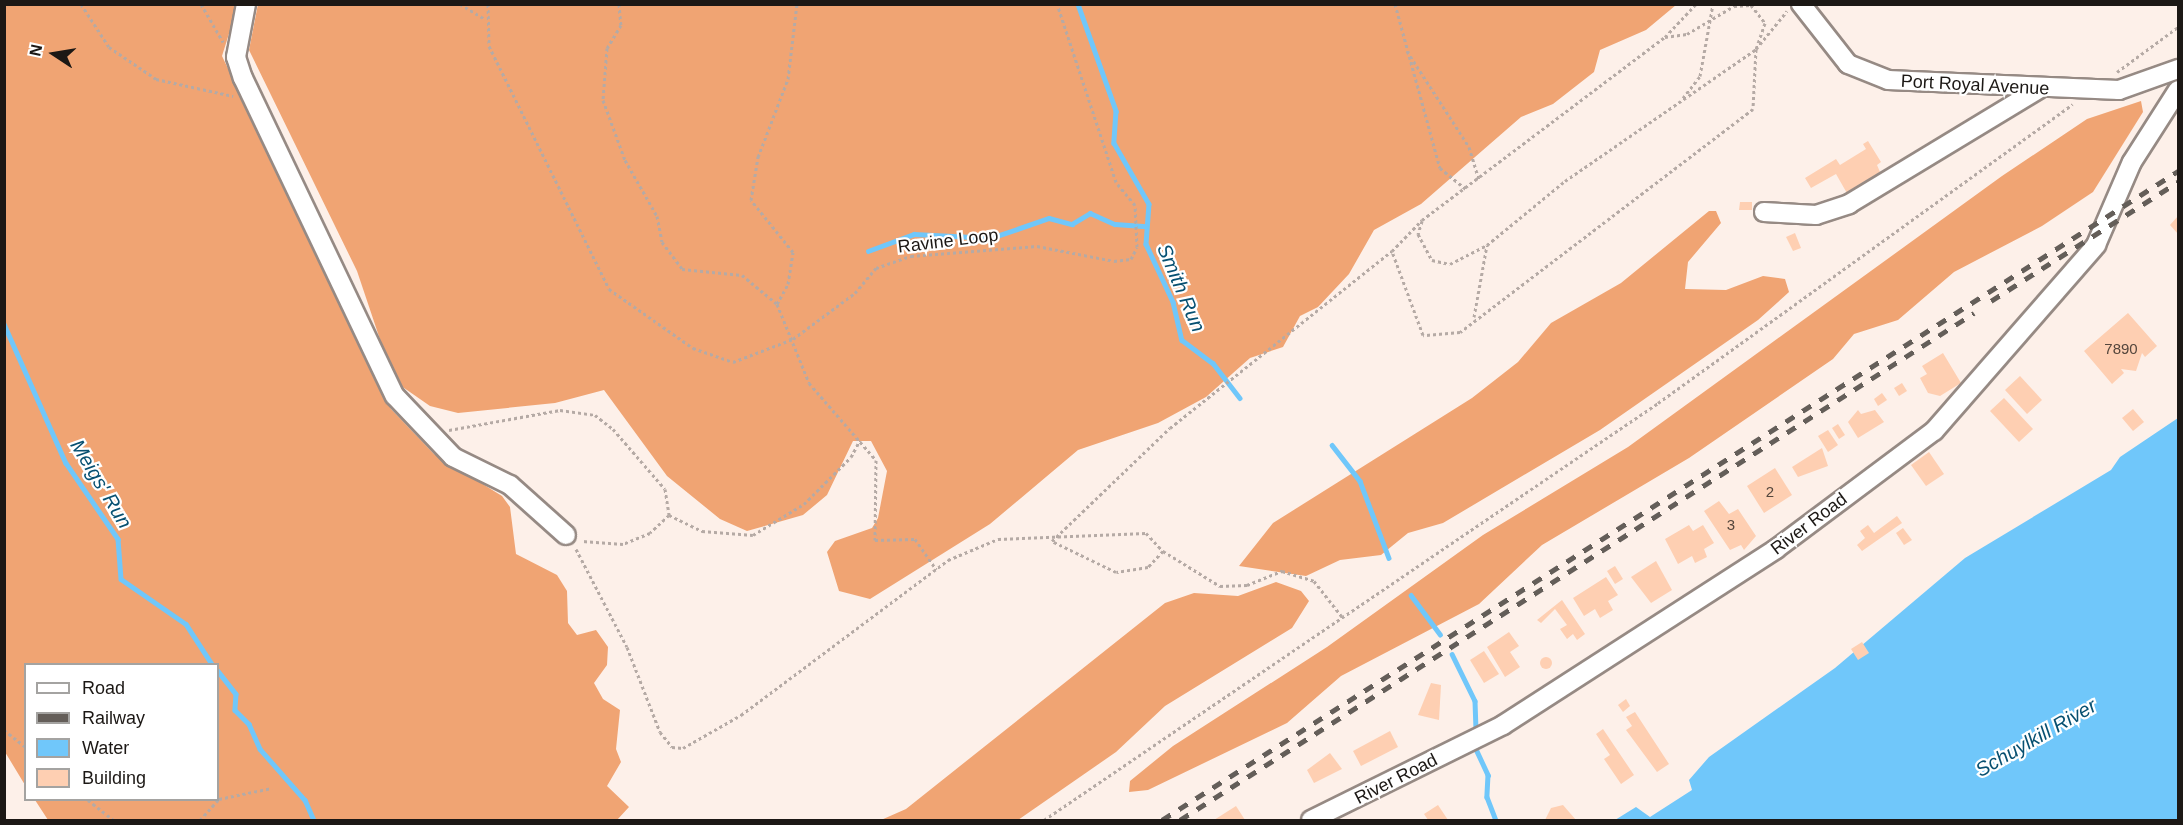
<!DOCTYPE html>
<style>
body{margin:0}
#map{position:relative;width:2183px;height:825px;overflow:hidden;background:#fdf0e9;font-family:Helvetica,sans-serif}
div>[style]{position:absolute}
.forest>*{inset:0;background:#f0a473}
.water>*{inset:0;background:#70c7fa}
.stream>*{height:4.5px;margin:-2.25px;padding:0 2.25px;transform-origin:2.25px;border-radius:2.25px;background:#70c7fa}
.building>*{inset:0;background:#fecfb2}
.round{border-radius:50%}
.path>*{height:3px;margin-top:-1.5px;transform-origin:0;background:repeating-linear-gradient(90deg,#b5aaa5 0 3px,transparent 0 6px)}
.roads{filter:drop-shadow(2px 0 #968a84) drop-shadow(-2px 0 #968a84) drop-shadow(0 2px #968a84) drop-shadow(0 -2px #968a84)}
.minor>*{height:18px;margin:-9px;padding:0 9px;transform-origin:9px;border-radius:9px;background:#fff}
.rail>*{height:4.5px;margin-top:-2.25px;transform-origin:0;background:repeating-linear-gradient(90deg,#645e59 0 10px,transparent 0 20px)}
span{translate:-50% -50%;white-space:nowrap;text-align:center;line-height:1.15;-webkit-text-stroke:4.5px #fff;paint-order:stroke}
.number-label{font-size:15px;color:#54463c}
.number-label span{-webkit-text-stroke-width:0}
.street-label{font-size:18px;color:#1c1815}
.water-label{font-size:20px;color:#075071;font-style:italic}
.frame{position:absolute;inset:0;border:6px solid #1c1815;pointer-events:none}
.legend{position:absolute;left:24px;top:663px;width:195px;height:138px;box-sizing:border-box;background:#fff;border:2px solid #a4a3a1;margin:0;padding:8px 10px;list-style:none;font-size:18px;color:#1c1815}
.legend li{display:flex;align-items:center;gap:12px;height:30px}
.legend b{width:30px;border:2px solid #a4a3a1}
.north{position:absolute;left:24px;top:24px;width:60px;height:60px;-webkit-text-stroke:4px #fff;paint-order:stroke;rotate:282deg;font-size:16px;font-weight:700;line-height:24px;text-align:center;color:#1c1815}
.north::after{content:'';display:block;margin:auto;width:21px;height:27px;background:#1c1815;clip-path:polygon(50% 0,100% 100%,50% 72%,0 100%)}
</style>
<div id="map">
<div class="forest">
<i style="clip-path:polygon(258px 4px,1676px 5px,1646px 30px,1600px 50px,1594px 72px,1553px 104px,1521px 117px,1421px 204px,1374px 230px,1349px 274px,1318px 307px,1300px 316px,1283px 347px,1250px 358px,1206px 397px,1158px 423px,1078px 450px,990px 524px,870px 599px,839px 591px,827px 552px,835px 541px,872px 528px,878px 518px,887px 471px,871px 441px,853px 441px,827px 495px,803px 515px,747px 531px,720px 519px,667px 476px,604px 390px,555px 403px,458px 413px,430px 406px,394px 381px,357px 271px,249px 50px)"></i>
<i style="clip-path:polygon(5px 5px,238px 5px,222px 56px,391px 409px,434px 454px,502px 496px,510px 507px,516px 554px,557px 575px,567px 591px,568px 623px,577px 635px,596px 630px,608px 647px,607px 665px,594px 683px,603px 699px,620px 710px,616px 749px,621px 762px,607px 786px,629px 807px,617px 820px,48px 820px,35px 800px,218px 800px,218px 664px,26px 664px,25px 785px,5px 752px)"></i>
<i style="clip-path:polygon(2141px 101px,2143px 112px,2093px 192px,2042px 226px,1954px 272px,1898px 320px,1854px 334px,1833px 359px,1689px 458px,1542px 545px,1479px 604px,1341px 676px,1287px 723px,1148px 790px,1129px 792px,1130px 781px,1173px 746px,1327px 647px,1483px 535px,1628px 447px,2002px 176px,2087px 119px)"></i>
<i style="clip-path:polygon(1709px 211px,1716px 211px,1721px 223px,1688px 262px,1685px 289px,1726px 290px,1763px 276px,1785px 279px,1789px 292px,1758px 320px,1600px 430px,1443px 523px,1408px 533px,1381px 555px,1340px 560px,1306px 576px,1239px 566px,1273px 523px,1472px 398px,1518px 362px,1551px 323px,1621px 283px)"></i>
<i style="clip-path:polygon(1276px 582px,1301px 591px,1309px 601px,1292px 628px,1165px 706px,1116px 752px,1018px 820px,881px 820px,906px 809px,1165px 603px,1194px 593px,1238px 596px)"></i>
</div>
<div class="water">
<i style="clip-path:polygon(2178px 418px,2178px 820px,1615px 820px,1636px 807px,1650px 817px,1692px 790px,1689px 780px,1709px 757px,1835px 668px,1965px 558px,2111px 470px,2120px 457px)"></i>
</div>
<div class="stream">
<i style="left:1078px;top:4px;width:114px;rotate:70.4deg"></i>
<i style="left:1116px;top:111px;width:32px;rotate:94deg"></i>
<i style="left:1114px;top:143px;width:70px;rotate:60.2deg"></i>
<i style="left:1149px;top:204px;width:40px;rotate:94.3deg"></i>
<i style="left:1146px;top:244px;width:64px;rotate:65deg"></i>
<i style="left:1173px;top:302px;width:39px;rotate:77deg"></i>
<i style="left:1182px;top:340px;width:39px;rotate:37deg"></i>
<i style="left:1213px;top:363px;width:44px;rotate:52.4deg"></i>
<i style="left:868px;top:251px;width:49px;rotate:-20.3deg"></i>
<i style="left:914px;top:234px;width:77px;rotate:3deg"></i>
<i style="left:991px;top:238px;width:61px;rotate:-19deg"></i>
<i style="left:1049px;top:218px;width:24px;rotate:15deg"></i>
<i style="left:1072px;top:224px;width:21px;rotate:-31deg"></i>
<i style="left:1090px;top:213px;width:27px;rotate:24deg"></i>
<i style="left:1115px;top:224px;width:31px;rotate:4deg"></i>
<i style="left:4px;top:324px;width:152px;rotate:66deg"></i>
<i style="left:66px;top:463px;width:92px;rotate:55.6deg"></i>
<i style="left:118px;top:539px;width:40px;rotate:85.7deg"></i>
<i style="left:121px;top:579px;width:79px;rotate:34.7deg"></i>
<i style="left:186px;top:624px;width:48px;rotate:57deg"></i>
<i style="left:1332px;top:445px;width:46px;rotate:52.1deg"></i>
<i style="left:1360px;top:481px;width:82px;rotate:69.4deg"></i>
<i style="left:1411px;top:595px;width:49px;rotate:53.4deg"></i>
<i style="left:1452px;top:654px;width:52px;rotate:63.9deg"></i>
<i style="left:1475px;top:701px;width:28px;rotate:88deg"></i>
<i style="left:218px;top:671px;width:29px;rotate:52deg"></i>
<i style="left:236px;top:694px;width:16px;rotate:94deg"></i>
<i style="left:235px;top:710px;width:20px;rotate:45deg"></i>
<i style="left:249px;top:724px;width:27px;rotate:66deg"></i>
<i style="left:260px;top:749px;width:68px;rotate:48.6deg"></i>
<i style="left:305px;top:800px;width:22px;rotate:66deg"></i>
<i style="left:1476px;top:749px;width:29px;rotate:65deg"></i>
<i style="left:1488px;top:775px;width:22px;rotate:93deg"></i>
<i style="left:1487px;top:797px;width:25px;rotate:69deg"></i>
</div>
<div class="building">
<i style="clip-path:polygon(1868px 141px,1881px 162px,1877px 165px,1880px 172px,1848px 195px,1836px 174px,1811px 188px,1805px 178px,1836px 159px,1840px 165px,1866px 149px,1863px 144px)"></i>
<i style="clip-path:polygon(1740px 202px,1752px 202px,1752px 210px,1739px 210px)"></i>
<i style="clip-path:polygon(2178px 216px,2178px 234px,2170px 225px)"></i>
<i style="clip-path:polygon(1795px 233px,1801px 248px,1793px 251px,1786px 237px)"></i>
<i style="clip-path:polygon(2128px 313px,2157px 346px,2145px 357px,2142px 353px,2136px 371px,2121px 369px,2124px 373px,2112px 384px,2084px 351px)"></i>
<i style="clip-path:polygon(1943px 353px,1961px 383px,1940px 396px,1928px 393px,1920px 378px,1927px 374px,1922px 366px)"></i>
<i style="clip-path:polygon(2020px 376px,2042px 400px,2027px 414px,2005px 390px)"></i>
<i style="clip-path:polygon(1902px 383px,1907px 391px,1899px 396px,1894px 388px)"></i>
<i style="clip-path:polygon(1882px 393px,1887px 400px,1878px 406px,1874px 399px)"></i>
<i style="clip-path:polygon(2004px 398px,2033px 429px,2019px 442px,1990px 411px)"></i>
<i style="clip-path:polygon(2133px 409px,2144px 422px,2133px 431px,2122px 418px)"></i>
<i style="clip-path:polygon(1858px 410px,1861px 414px,1875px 410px,1884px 422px,1858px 438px,1848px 422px)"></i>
<i style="clip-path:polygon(1838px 424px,1845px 435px,1839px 439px,1832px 428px)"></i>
<i style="clip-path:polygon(1828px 430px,1838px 445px,1828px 452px,1818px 436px)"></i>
<i style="clip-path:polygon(1822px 448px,1828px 466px,1798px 477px,1792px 467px)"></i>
<i style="clip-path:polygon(1929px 452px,1944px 474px,1926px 486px,1911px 465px)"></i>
<i style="clip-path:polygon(1775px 468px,1792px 495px,1764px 513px,1747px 486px)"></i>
<i style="clip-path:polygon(1719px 501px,1729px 514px,1738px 509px,1756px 536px,1744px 550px,1741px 545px,1730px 550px,1704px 511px)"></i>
<i style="clip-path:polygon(1897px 516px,1902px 523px,1862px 551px,1857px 545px,1865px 538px,1860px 531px,1868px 525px,1874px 533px)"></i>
<i style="clip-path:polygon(1689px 525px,1693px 531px,1703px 525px,1714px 543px,1704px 549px,1707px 557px,1695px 563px,1692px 556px,1678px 564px,1665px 539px)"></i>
<i style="clip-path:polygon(1903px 528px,1912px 540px,1904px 545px,1896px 533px)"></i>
<i style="clip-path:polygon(1656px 561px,1672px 590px,1651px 603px,1631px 577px)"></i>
<i style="clip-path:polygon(1615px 566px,1623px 579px,1615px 584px,1607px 571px)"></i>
<i style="clip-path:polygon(1606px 577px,1618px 595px,1608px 601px,1613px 610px,1600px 618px,1595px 609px,1584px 616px,1573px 598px)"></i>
<i style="clip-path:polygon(1562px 600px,1585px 634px,1577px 640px,1573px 634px,1567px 639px,1560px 629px,1567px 625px,1555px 609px,1541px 623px,1537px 620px)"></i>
<i style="clip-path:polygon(1509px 632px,1519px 646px,1510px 652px,1520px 667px,1505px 677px,1487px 647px)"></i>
<i style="clip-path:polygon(1862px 642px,1869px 653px,1858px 660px,1851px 649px)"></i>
<i style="clip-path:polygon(1484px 651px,1499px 674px,1484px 683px,1470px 660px)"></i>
<i class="round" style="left:1540px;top:657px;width:12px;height:12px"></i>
<i style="clip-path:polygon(1431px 683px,1441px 685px,1439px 720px,1418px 715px)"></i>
<i style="clip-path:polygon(1626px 699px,1630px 706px,1623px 712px,1618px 705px)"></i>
<i style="clip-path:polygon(1635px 712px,1669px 764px,1657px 772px,1626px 730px,1632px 726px,1626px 717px)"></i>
<i style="clip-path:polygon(1603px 729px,1634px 775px,1621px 784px,1604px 759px,1610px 755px,1596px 734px)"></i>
<i style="clip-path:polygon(1390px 731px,1398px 747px,1361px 766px,1353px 751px)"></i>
<i style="clip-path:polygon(1330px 753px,1342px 769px,1314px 783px,1307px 770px)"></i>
<i style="clip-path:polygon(1438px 805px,1448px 820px,1428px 820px,1424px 814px)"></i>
<i style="clip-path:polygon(1563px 805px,1576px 820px,1545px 820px,1551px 808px)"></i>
<i style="clip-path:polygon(1236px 806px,1245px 820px,1214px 820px)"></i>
</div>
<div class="path">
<i style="left:81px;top:4px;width:51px;rotate:56.9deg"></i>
<i style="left:109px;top:47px;width:57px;rotate:34.2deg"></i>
<i style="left:156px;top:79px;width:79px;rotate:12.4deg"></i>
<i style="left:201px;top:4px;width:44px;rotate:59.9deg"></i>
<i style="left:460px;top:4px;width:29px;rotate:31deg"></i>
<i style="left:488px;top:4px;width:42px;rotate:88.6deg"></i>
<i style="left:489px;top:46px;width:271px;rotate:63.7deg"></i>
<i style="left:609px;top:289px;width:103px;rotate:35.1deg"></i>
<i style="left:693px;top:348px;width:42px;rotate:19.3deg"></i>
<i style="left:733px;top:362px;width:64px;rotate:-21deg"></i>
<i style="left:793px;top:339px;width:77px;rotate:-36.6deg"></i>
<i style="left:855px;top:293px;width:33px;rotate:-50deg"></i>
<i style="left:876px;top:268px;width:37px;rotate:-19deg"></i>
<i style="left:911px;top:256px;width:126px;rotate:-4.5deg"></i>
<i style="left:1037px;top:246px;width:78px;rotate:11deg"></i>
<i style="left:1114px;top:261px;width:17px;rotate:-7deg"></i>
<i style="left:1131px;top:259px;width:13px;rotate:-63deg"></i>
<i style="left:1137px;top:247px;width:42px;rotate:-92.7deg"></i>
<i style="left:1135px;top:205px;width:30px;rotate:-130deg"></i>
<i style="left:1116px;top:182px;width:188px;rotate:-108.3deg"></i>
<i style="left:619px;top:4px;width:21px;rotate:85deg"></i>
<i style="left:621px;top:25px;width:27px;rotate:121deg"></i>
<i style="left:607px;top:48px;width:52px;rotate:94.4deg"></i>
<i style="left:603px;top:100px;width:64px;rotate:69.9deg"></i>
<i style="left:625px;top:160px;width:64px;rotate:60.3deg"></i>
<i style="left:657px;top:216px;width:26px;rotate:79deg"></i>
<i style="left:662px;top:242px;width:34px;rotate:53deg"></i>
<i style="left:682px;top:269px;width:60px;rotate:5.7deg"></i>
<i style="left:742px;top:275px;width:45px;rotate:39.6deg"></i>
<i style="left:777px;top:304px;width:23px;rotate:-61deg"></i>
<i style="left:788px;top:284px;width:32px;rotate:-81deg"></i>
<i style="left:793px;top:252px;width:67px;rotate:-128.9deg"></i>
<i style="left:751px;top:200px;width:44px;rotate:-80.8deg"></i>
<i style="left:758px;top:157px;width:84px;rotate:-69deg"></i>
<i style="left:788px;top:79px;width:76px;rotate:-83.2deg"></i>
<i style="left:1395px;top:4px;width:170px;rotate:74.7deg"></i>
<i style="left:1440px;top:168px;width:33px;rotate:39deg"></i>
<i style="left:1665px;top:37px;width:22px;rotate:-8deg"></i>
<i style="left:1687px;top:34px;width:55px;rotate:-30.8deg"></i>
<i style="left:1734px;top:6px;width:17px;rotate:-3deg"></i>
<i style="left:1751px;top:5px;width:23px;rotate:52deg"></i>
<i style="left:1765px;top:23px;width:28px;rotate:109deg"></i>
<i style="left:1756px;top:49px;width:60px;rotate:92.9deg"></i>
<i style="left:1753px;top:109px;width:368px;rotate:142.7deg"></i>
<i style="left:1460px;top:332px;width:37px;rotate:175deg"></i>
<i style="left:1423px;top:335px;width:90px;rotate:-110.3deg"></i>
<i style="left:1392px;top:251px;width:43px;rotate:-45.9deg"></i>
<i style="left:1422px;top:220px;width:304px;rotate:-37deg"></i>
<i style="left:1665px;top:37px;width:45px;rotate:-46.8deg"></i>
<i style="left:1407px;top:51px;width:114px;rotate:57.1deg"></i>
<i style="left:1469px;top:147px;width:34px;rotate:73deg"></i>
<i style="left:2117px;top:72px;width:76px;rotate:-36.4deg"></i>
<i style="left:1683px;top:98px;width:28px;rotate:-52deg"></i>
<i style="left:1700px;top:76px;width:73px;rotate:-79.8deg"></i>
<i style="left:1422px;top:221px;width:14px;rotate:107deg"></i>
<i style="left:1418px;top:234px;width:30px;rotate:62deg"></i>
<i style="left:1432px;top:260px;width:18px;rotate:13deg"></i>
<i style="left:1450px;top:264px;width:42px;rotate:-27.2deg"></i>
<i style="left:777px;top:304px;width:85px;rotate:67.9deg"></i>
<i style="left:809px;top:383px;width:102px;rotate:49deg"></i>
<i style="left:876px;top:460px;width:80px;rotate:90.7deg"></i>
<i style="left:875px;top:540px;width:40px;rotate:-1.4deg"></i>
<i style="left:915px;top:539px;width:37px;rotate:55deg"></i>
<i style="left:1474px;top:317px;width:73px;rotate:-79.8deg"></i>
<i style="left:1487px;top:245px;width:101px;rotate:-39.4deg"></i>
<i style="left:1565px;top:181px;width:232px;rotate:-34.6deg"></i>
<i style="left:1756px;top:49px;width:49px;rotate:-50.8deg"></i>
<i style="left:449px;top:430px;width:113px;rotate:-10.2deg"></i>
<i style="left:560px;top:410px;width:35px;rotate:8deg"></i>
<i style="left:595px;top:415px;width:23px;rotate:38deg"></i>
<i style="left:613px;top:429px;width:79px;rotate:49.1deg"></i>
<i style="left:665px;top:489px;width:26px;rotate:81deg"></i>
<i style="left:669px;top:515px;width:26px;rotate:137deg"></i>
<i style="left:650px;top:533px;width:29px;rotate:158deg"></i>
<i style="left:623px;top:544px;width:41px;rotate:-175.8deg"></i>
<i style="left:669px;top:515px;width:37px;rotate:26deg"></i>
<i style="left:702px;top:531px;width:51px;rotate:4.5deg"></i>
<i style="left:753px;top:535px;width:60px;rotate:-31.3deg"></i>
<i style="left:804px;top:504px;width:66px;rotate:-45deg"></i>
<i style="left:851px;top:457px;width:19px;rotate:-62deg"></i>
<i style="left:576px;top:549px;width:110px;rotate:62.5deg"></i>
<i style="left:627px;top:647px;width:91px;rotate:68.8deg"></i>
<i style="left:660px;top:732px;width:19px;rotate:51deg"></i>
<i style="left:672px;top:747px;width:11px;rotate:5deg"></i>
<i style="left:683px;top:748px;width:67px;rotate:-29.6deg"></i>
<i style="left:741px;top:715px;width:259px;rotate:-36.8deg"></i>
<i style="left:948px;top:560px;width:54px;rotate:-22.8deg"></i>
<i style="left:998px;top:539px;width:148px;rotate:-2.3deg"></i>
<i style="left:1146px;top:533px;width:25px;rotate:47deg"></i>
<i style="left:1163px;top:551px;width:67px;rotate:31.6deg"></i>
<i style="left:1220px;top:586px;width:27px;rotate:-2deg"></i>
<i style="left:1247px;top:585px;width:38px;rotate:-22deg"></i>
<i style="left:1282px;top:571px;width:34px;rotate:17deg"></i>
<i style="left:1314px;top:581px;width:47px;rotate:51.9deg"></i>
<i style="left:1163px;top:551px;width:22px;rotate:133deg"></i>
<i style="left:1148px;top:567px;width:32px;rotate:171deg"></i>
<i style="left:1116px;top:572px;width:71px;rotate:-154.2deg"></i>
<i style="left:1052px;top:541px;width:163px;rotate:-43.8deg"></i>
<i style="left:1170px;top:428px;width:284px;rotate:-38.6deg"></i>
<i style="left:4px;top:730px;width:28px;rotate:38deg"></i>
<i style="left:88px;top:800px;width:33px;rotate:38deg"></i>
<i style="left:200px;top:820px;width:28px;rotate:-48deg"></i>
<i style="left:219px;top:799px;width:54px;rotate:-11.7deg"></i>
<i style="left:1044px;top:820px;width:742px;rotate:-34.18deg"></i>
<i style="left:1658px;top:403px;width:511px;rotate:-35.77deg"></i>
</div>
<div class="roads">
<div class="minor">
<i style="left:246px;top:4px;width:54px;rotate:100.7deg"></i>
<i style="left:236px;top:57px;width:22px;rotate:72deg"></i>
<i style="left:243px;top:78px;width:352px;rotate:64.5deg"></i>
<i style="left:395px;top:396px;width:84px;rotate:46.4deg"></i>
<i style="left:453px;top:457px;width:64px;rotate:26.2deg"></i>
<i style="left:510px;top:485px;width:75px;rotate:41.8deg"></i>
<i style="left:1801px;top:4px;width:76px;rotate:51.9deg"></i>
<i style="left:1848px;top:64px;width:43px;rotate:21.8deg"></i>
<i style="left:1888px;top:80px;width:231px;rotate:2.5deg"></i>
<i style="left:2119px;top:90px;width:63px;rotate:-19.6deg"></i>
<i style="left:1764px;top:212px;width:52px;rotate:3.3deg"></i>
<i style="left:1816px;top:215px;width:35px;rotate:-18deg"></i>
<i style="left:1849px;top:204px;width:222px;rotate:-31.2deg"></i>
<i style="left:1311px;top:820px;width:214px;rotate:-26.3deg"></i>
<i style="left:1503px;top:725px;width:325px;rotate:-32.8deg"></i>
<i style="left:1776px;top:549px;width:197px;rotate:-36.8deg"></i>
<i style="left:1934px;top:431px;width:247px;rotate:-48.9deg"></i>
<i style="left:2096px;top:245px;width:90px;rotate:-66.6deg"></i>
<i style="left:2132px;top:162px;width:85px;rotate:-57.4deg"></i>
</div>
</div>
<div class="rail">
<i style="left:1991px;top:301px;width:222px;rotate:-32.5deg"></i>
<i style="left:1162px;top:820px;width:1206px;rotate:-32.57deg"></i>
<i style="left:1180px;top:820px;width:942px;rotate:-32.56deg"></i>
</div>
<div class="number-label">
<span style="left:2121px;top:349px">7890</span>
<span style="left:1770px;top:492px">2</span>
<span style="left:1731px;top:525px">3</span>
</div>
<div class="street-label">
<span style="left:1975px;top:85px;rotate:3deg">Port Royal Avenue</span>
<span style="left:948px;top:241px;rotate:-7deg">Ravine Loop</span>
<span style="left:1809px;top:524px;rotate:-37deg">River Road</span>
<span style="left:1396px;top:779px;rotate:-27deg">River Road</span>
</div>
<div class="water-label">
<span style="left:1181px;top:288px;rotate:67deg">Smith Run</span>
<span style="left:101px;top:484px;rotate:59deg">Meigs' Run</span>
<span style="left:2036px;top:738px;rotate:-30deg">Schuylkill River</span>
</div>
<div class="frame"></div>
<ul class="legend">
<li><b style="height:8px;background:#fff"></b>Road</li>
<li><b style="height:8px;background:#645e59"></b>Railway</li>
<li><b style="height:16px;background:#70c7fa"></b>Water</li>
<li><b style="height:16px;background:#fecfb2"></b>Building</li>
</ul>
<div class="north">N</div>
</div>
